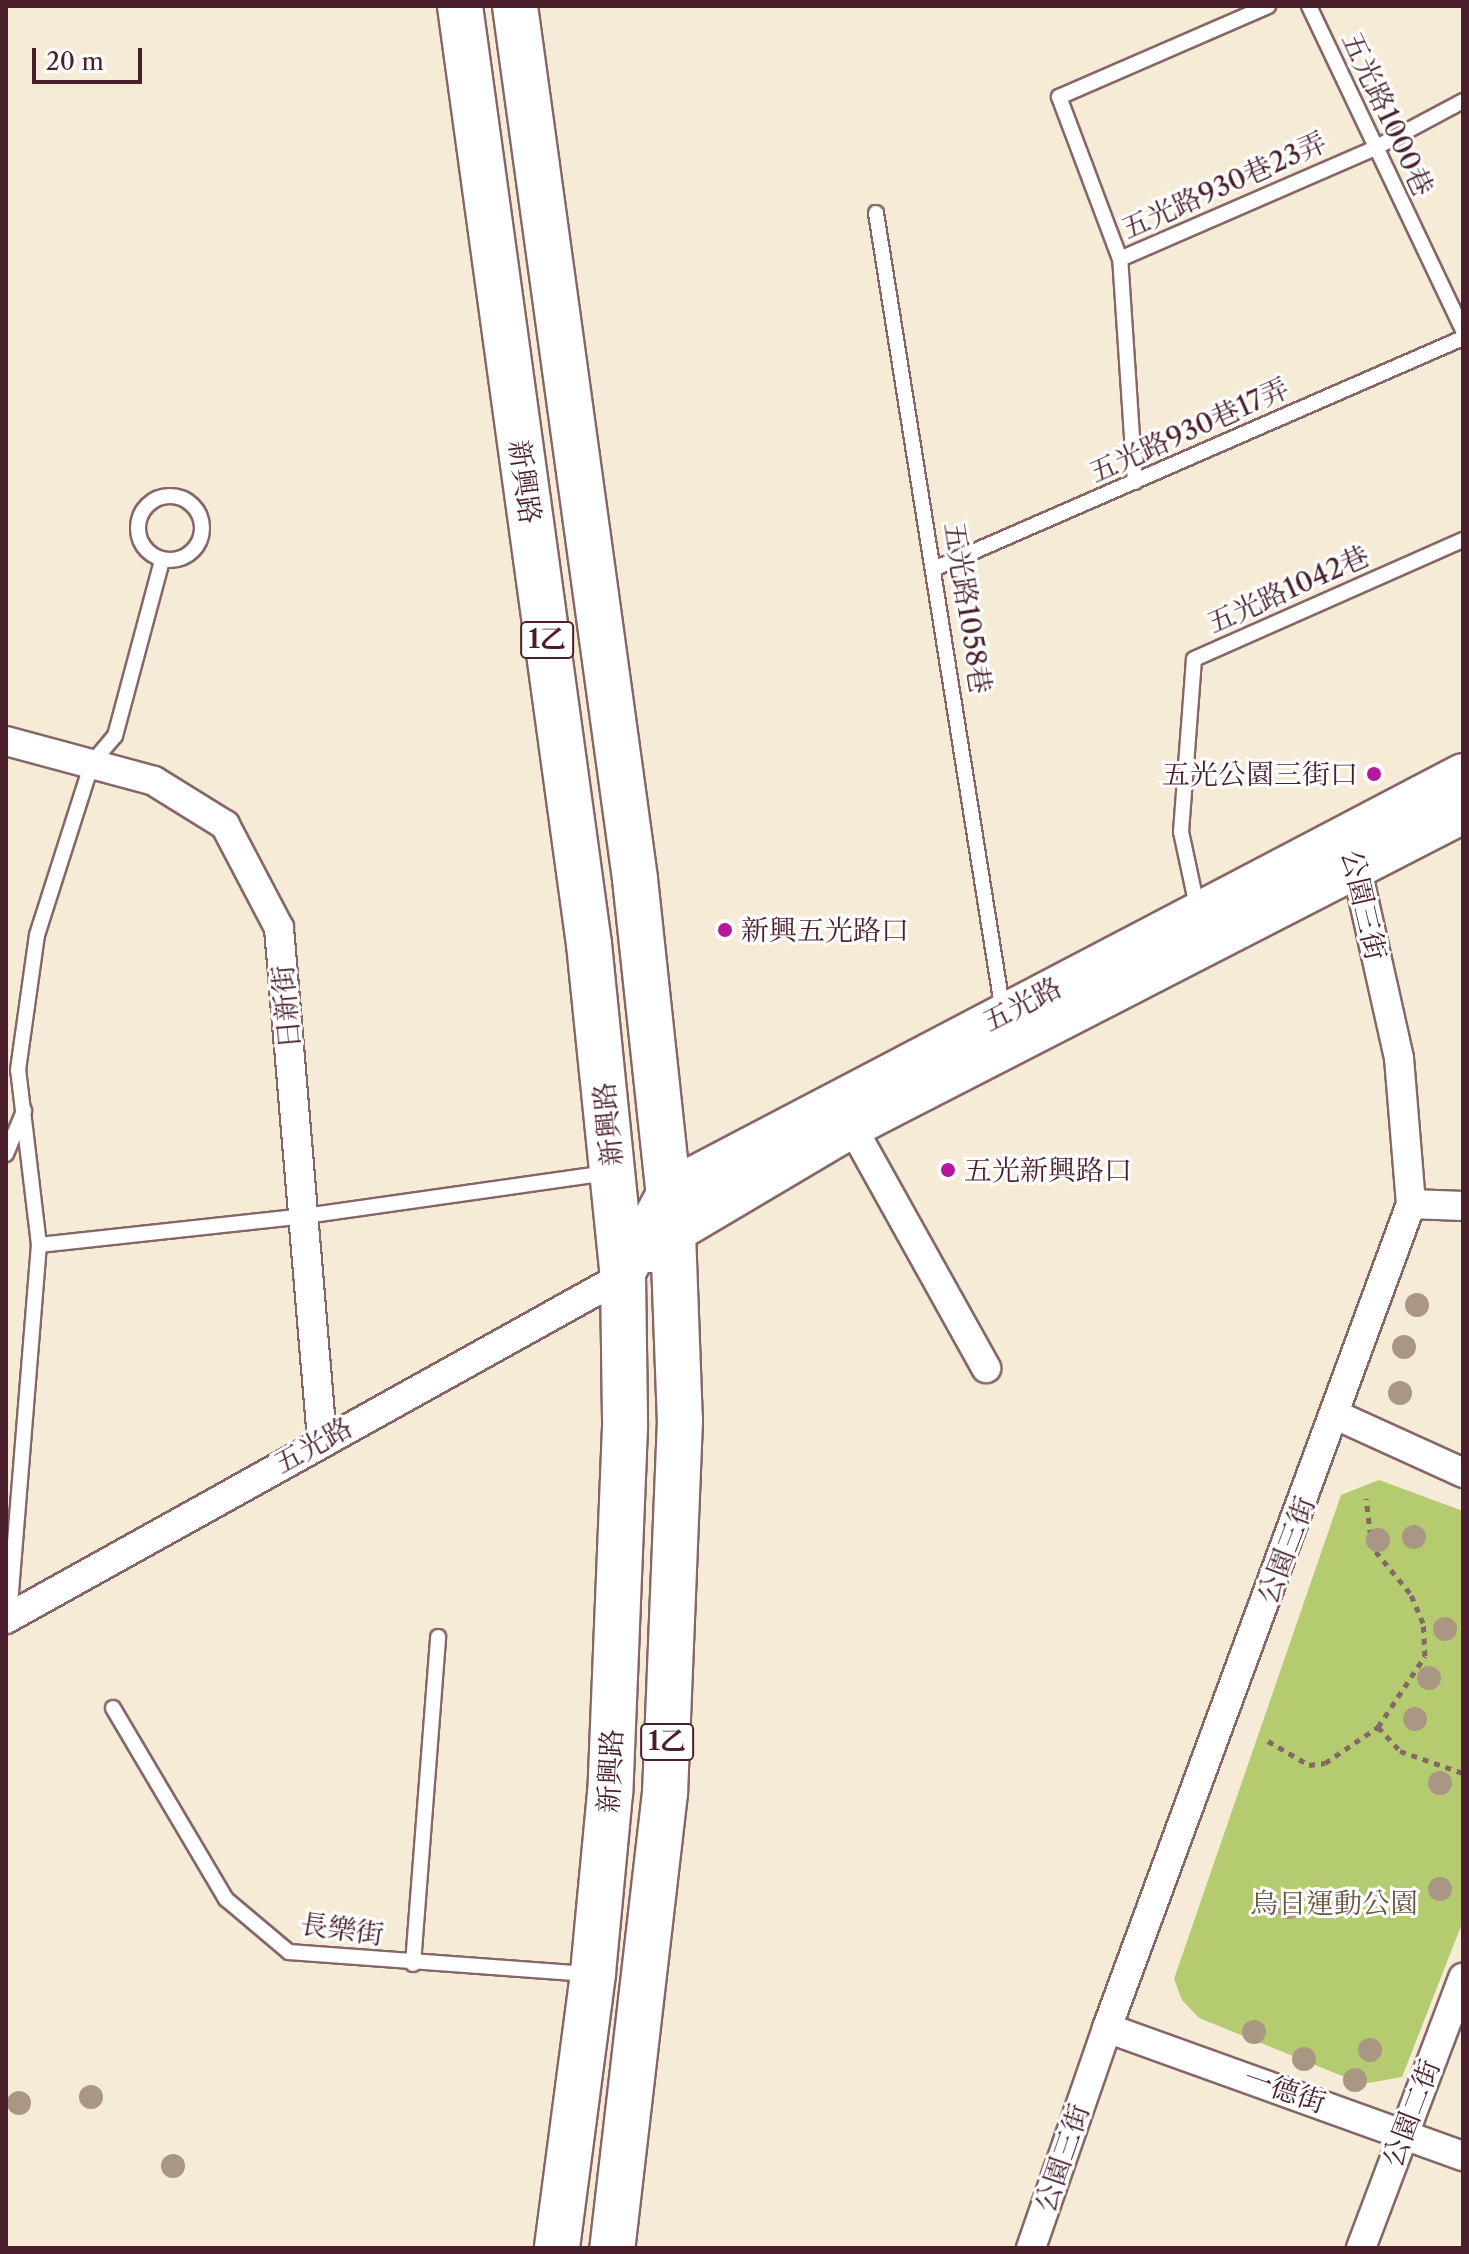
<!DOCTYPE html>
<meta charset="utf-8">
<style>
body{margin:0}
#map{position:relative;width:1469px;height:2254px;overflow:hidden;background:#f6ebd7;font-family:"Libre Caslon Text","Noto Serif TC",serif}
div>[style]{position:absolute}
.green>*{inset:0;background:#b4cb70}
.path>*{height:5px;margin-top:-2.5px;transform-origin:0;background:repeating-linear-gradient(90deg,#866667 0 6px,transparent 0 12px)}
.roads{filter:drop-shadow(2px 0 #866667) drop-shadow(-2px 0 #866667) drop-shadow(0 2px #866667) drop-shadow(0 -2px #866667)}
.lane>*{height:14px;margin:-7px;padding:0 7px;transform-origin:7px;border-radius:7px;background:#fff}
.lane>.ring{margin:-7px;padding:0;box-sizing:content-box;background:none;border:14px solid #fff;border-radius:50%}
.street>*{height:28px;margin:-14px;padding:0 14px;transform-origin:14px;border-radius:14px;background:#fff}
.secondary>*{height:40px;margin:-20px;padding:0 20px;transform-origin:20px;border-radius:20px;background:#fff}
.primary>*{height:44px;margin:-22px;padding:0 22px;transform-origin:22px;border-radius:22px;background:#fff}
.trees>*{width:24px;height:24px;margin:-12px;border-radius:50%;background:#a99784}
.dots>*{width:22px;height:22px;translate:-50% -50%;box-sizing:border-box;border:4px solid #fff;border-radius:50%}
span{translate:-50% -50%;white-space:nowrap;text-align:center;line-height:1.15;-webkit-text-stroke:6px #fff;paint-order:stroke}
.shield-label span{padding:2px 6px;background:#fff;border:2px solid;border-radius:6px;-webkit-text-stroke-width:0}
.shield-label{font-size:26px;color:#4a1f2b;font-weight:700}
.street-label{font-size:28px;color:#4a1f2b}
.poi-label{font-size:28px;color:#4a1f2b}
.right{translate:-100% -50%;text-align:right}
.left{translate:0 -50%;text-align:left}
.park-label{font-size:28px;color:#6a5340}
.frame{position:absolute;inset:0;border:8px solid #4a1f2b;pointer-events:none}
.scale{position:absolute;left:32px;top:48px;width:110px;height:36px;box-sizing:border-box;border:4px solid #4a1f2b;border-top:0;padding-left:10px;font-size:24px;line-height:28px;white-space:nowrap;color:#4a1f2b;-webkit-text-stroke:6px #fff;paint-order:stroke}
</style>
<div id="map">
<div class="green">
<i style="clip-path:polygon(1379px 1480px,1463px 1511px,1463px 1921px,1402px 2077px,1362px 2084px,1199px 2018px,1182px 2000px,1174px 1979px,1341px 1495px)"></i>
</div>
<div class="path">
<i style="left:1378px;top:1727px;width:33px;rotate:47deg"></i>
<i style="left:1400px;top:1751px;width:67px;rotate:19.2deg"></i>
<i style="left:1268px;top:1741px;width:48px;rotate:30.3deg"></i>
<i style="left:1309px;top:1765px;width:16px;rotate:-7deg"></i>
<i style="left:1325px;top:1763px;width:64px;rotate:-34.2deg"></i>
<i style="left:1378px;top:1727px;width:85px;rotate:-56.5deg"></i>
<i style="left:1425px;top:1656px;width:33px;rotate:-93deg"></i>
<i style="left:1423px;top:1623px;width:33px;rotate:-113deg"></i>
<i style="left:1410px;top:1593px;width:60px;rotate:-129.6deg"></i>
<i style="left:1372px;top:1547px;width:49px;rotate:-97deg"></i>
</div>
<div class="roads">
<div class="lane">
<i style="left:1309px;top:6px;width:359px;rotate:64.6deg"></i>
<i style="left:876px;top:213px;width:809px;rotate:80.97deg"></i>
<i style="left:1120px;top:259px;width:173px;rotate:-110.6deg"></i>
<i style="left:1059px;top:97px;width:228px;rotate:-23.5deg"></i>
<i style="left:1135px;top:482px;width:224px;rotate:-93.8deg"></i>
<i style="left:1120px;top:259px;width:278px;rotate:-23.5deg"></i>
<i style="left:1375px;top:148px;width:100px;rotate:-28.1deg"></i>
<i class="ring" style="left:138px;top:496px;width:50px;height:50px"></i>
<i style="left:936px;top:568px;width:575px;rotate:-23.58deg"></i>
<i style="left:1198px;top:911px;width:81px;rotate:-102.1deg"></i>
<i style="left:1181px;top:832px;width:173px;rotate:-85.7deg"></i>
<i style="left:1194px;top:659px;width:294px;rotate:-23.9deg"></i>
<i style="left:6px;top:1154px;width:47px;rotate:-67.3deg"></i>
<i style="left:39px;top:1245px;width:268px;rotate:-6.2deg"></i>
<i style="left:305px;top:1216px;width:307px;rotate:-8.1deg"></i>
<i style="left:9px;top:1617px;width:373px;rotate:-85.4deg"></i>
<i style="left:39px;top:1245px;width:176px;rotate:-96.8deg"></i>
<i style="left:18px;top:1070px;width:136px;rotate:-82deg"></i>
<i style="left:37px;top:935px;width:181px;rotate:-72.3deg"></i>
<i style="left:92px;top:763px;width:35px;rotate:-50deg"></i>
<i style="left:115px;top:736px;width:182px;rotate:-75deg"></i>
<i style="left:113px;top:1708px;width:222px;rotate:59.4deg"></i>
<i style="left:226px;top:1899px;width:82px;rotate:40.1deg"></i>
<i style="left:289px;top:1952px;width:299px;rotate:4.2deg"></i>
<i style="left:413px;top:1964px;width:328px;rotate:-85.6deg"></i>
</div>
<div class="street">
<i style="left:6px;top:741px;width:153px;rotate:15.1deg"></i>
<i style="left:154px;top:781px;width:84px;rotate:31.8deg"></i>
<i style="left:225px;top:825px;width:116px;rotate:62.3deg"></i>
<i style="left:279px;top:928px;width:513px;rotate:85.19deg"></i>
<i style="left:852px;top:1127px;width:276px;rotate:60.9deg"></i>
<i style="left:1411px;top:1204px;width:52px;rotate:2.2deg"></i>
<i style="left:1336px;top:1415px;width:140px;rotate:24.5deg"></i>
<i style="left:6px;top:1619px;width:706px;rotate:-29.07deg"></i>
<i style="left:1107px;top:2028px;width:378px;rotate:19.8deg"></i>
<i style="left:1031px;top:2248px;width:233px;rotate:-70.9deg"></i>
<i style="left:1107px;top:2028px;width:878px;rotate:-69.75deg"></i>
<i style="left:1411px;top:1204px;width:146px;rotate:-94.7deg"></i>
<i style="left:1399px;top:1058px;width:210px;rotate:-102.6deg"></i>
<i style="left:1361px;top:2248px;width:289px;rotate:-69.3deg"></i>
</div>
<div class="secondary">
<i style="left:651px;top:1252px;width:29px;rotate:-41deg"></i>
<i style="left:673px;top:1233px;width:208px;rotate:-30.6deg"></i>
<i style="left:852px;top:1127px;width:687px;rotate:-27.2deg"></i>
<i style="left:623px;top:1276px;width:98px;rotate:-61.9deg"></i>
<i style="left:669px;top:1190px;width:896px;rotate:-27.65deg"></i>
</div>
<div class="primary">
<i style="left:460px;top:6px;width:947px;rotate:82.17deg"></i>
<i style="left:589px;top:944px;width:334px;rotate:84.2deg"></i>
<i style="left:623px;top:1276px;width:151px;rotate:89.2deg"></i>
<i style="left:625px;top:1427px;width:366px;rotate:92.3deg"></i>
<i style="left:610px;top:1793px;width:182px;rotate:95.4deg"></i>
<i style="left:593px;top:1974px;width:276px;rotate:97.5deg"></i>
<i style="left:515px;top:6px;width:881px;rotate:82.17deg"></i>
<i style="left:635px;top:879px;width:356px;rotate:83.9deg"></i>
<i style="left:673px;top:1233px;width:187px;rotate:87.9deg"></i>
<i style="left:680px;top:1420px;width:373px;rotate:92.3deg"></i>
<i style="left:665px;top:1793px;width:458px;rotate:96.6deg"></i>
</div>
</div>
<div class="trees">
<i style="left:1417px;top:1305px"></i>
<i style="left:1404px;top:1347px"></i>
<i style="left:1400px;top:1393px"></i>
<i style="left:1414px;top:1537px"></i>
<i style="left:1378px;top:1540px"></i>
<i style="left:1445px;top:1629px"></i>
<i style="left:1429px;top:1678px"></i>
<i style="left:1415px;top:1719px"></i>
<i style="left:1440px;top:1783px"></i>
<i style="left:1440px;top:1889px"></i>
<i style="left:1289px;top:1907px"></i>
<i style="left:1254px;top:2032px"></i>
<i style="left:1370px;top:2050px"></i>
<i style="left:1304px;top:2059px"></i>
<i style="left:1355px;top:2080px"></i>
<i style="left:91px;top:2097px"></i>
<i style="left:19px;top:2103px"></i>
<i style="left:173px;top:2166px"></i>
</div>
<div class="dots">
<i style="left:1374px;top:774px;background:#b5179e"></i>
<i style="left:725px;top:930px;background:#b5179e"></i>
<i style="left:948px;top:1170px;background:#b5179e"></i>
</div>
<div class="shield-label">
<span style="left:547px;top:640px">1乙</span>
<span style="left:667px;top:1742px">1乙</span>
</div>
<div class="street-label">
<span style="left:1388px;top:114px;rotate:65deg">五光路1000巷</span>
<span style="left:1224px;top:185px;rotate:-24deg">五光路930巷23弄</span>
<span style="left:1189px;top:430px;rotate:-24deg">五光路930巷17弄</span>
<span style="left:525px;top:482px;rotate:82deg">新興路</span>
<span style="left:1288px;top:589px;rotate:-24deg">五光路1042巷</span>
<span style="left:968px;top:608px;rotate:81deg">五光路1058巷</span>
<span style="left:1364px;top:905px;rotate:77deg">公園三街</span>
<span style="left:1022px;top:1004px;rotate:-27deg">五光路</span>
<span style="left:286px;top:1007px;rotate:-95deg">日新街</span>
<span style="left:608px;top:1124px;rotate:-96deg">新興路</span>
<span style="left:313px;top:1445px;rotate:-29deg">五光路</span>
<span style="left:1286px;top:1550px;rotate:-69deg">公園三街</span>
<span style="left:610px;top:1771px;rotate:-87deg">新興路</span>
<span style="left:342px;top:1929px;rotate:8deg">長樂街</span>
<span style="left:1285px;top:2090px;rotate:19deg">一德街</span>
<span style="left:1411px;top:2113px;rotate:-69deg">公園二街</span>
<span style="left:1062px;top:2158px;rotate:-71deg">公園三街</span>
</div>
<div class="poi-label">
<span class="right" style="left:1358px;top:774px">五光公園三街口</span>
<span class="left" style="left:741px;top:930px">新興五光路口</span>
<span class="left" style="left:964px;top:1170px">五光新興路口</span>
</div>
<div class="park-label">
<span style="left:1334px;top:1903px">烏日運動公園</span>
</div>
<div class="frame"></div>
<div class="scale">20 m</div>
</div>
